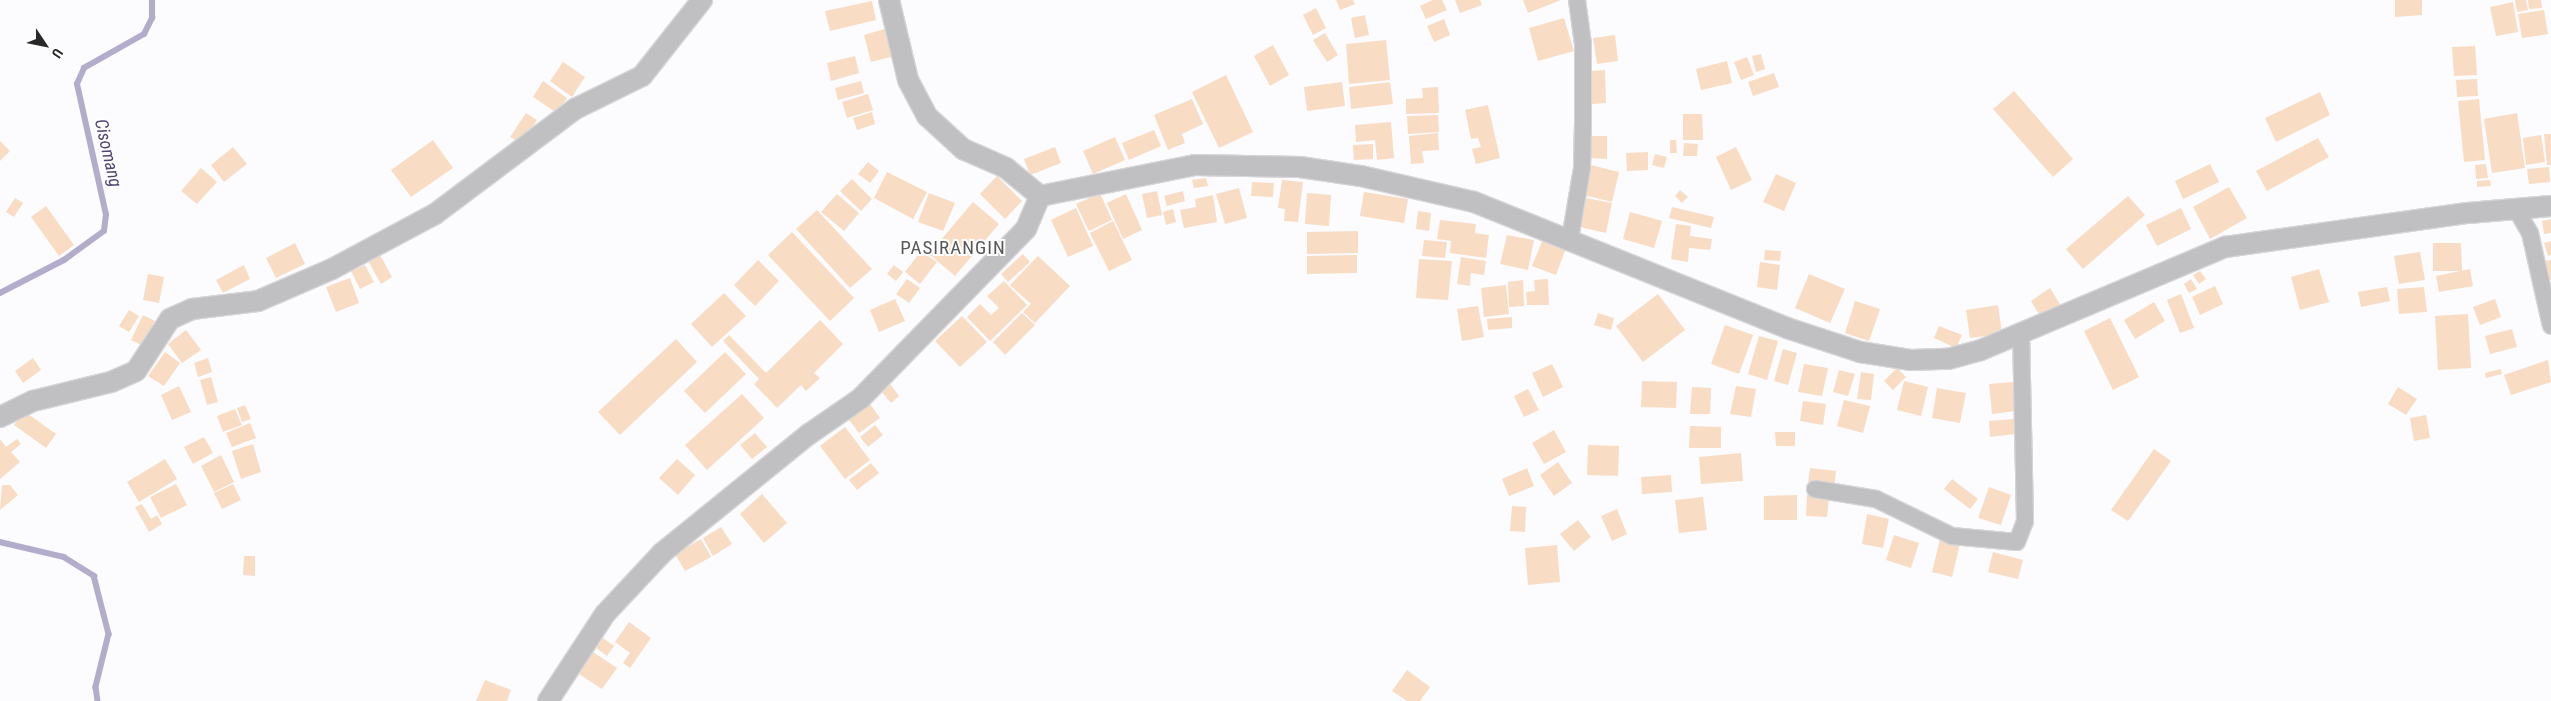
<!DOCTYPE html>
<style>
body{margin:0}
#map{position:relative;width:2551px;height:701px;overflow:hidden;background:#fcfbfe;font-family:"Roboto Condensed",sans-serif}
div>[style]{position:absolute}
.stream>*{height:5.5px;margin:-2.75px;padding:0 2.75px;transform-origin:2.75px;border-radius:2.75px;background:#b4accb}
.building>*{inset:0;background:#f8ddc4}
.roads{filter:drop-shadow(1px 0 #d6d5d8) drop-shadow(-1px 0 #d6d5d8) drop-shadow(0 1px #d6d5d8) drop-shadow(0 -1px #d6d5d8)}
.minor>*{height:16px;margin:-8px;padding:0 8px;transform-origin:8px;border-radius:8px;background:#c0bfc1}
.tertiary>*{height:20px;margin:-10px;padding:0 10px;transform-origin:10px;border-radius:10px;background:#c0bfc1}
span{translate:-50% -50%;white-space:nowrap;text-align:center;line-height:1.15;-webkit-text-stroke:4px #fff;paint-order:stroke}
.water-label{font-size:18px;color:#534572;font-style:italic}
.quarter-label{font-size:19px;color:#575759;letter-spacing:1px}
.north{position:absolute;left:20px;top:20px;width:50px;height:50px;-webkit-text-stroke:4px #fff;paint-order:stroke;rotate:124deg;font-size:14px;font-weight:700;line-height:20px;text-align:center;color:#282829}
.north::after{content:'';display:block;margin:auto;width:18px;height:22px;background:#282829;clip-path:polygon(50% 0,100% 100%,50% 72%,0 100%)}
</style>
<div id="map">
<div class="stream">
<i style="left:0;top:293px;width:72px;rotate:-27.3deg"></i>
<i style="left:64px;top:260px;width:49px;rotate:-35.9deg"></i>
<i style="left:104px;top:231px;width:16px;rotate:-83deg"></i>
<i style="left:106px;top:215px;width:134px;rotate:-102.5deg"></i>
<i style="left:77px;top:84px;width:17px;rotate:-66deg"></i>
<i style="left:84px;top:68px;width:69px;rotate:-29.5deg"></i>
<i style="left:144px;top:34px;width:18px;rotate:-63deg"></i>
<i style="left:152px;top:18px;width:18px;rotate:-90deg"></i>
<i style="left:0;top:542px;width:66px;rotate:13.2deg"></i>
<i style="left:64px;top:557px;width:36px;rotate:32deg"></i>
<i style="left:94px;top:576px;width:60px;rotate:75.5deg"></i>
<i style="left:109px;top:634px;width:55px;rotate:103.8deg"></i>
<i style="left:96px;top:687px;width:14px;rotate:82deg"></i>
</div>
<div class="building">
<i style="clip-path:polygon(1336px 0,1353px 0,1355px 4px,1340px 10px)"></i>
<i style="clip-path:polygon(1433px 0,1442px 0,1447px 10px,1426px 19px,1420px 6px)"></i>
<i style="clip-path:polygon(1455px 0,1480px 0,1482px 5px,1460px 13px)"></i>
<i style="clip-path:polygon(1523px 0,1561px 0,1528px 13px)"></i>
<i style="clip-path:polygon(2395px 0,2422px 0,2422px 15px,2395px 17px)"></i>
<i style="clip-path:polygon(2515px 0,2526px 0,2528px 10px,2517px 12px)"></i>
<i style="clip-path:polygon(2528px 0,2541px 0,2542px 8px,2529px 9px)"></i>
<i style="clip-path:polygon(872px 1px,876px 20px,830px 31px,825px 11px)"></i>
<i style="clip-path:polygon(2513px 2px,2518px 32px,2496px 36px,2490px 7px)"></i>
<i style="clip-path:polygon(1316px 8px,1326px 28px,1313px 35px,1303px 15px)"></i>
<i style="clip-path:polygon(2544px 10px,2548px 34px,2522px 38px,2518px 14px)"></i>
<i style="clip-path:polygon(1365px 15px,1369px 35px,1355px 38px,1351px 18px)"></i>
<i style="clip-path:polygon(1564px 18px,1574px 51px,1538px 61px,1529px 28px)"></i>
<i style="clip-path:polygon(1444px 19px,1450px 35px,1434px 42px,1427px 26px)"></i>
<i style="clip-path:polygon(888px 28px,895px 56px,871px 62px,864px 35px)"></i>
<i style="clip-path:polygon(1325px 33px,1338px 55px,1327px 62px,1313px 40px)"></i>
<i style="clip-path:polygon(1615px 35px,1618px 61px,1597px 64px,1593px 38px)"></i>
<i style="clip-path:polygon(1386px 40px,1390px 80px,1349px 84px,1346px 44px)"></i>
<i style="clip-path:polygon(1273px 45px,1289px 75px,1270px 86px,1254px 56px)"></i>
<i style="clip-path:polygon(2475px 46px,2477px 75px,2454px 76px,2452px 47px)"></i>
<i style="clip-path:polygon(1761px 54px,1765px 69px,1756px 72px,1752px 56px)"></i>
<i style="clip-path:polygon(855px 56px,859px 73px,831px 81px,827px 63px)"></i>
<i style="clip-path:polygon(1747px 57px,1754px 75px,1741px 80px,1734px 62px)"></i>
<i style="clip-path:polygon(1727px 61px,1732px 83px,1701px 90px,1696px 69px)"></i>
<i style="clip-path:polygon(563px 62px,585px 77px,572px 97px,550px 81px)"></i>
<i style="clip-path:polygon(1605px 70px,1606px 103px,1592px 104px,1591px 71px)"></i>
<i style="clip-path:polygon(1774px 73px,1779px 87px,1753px 96px,1748px 82px)"></i>
<i style="clip-path:polygon(1226px 75px,1253px 132px,1219px 148px,1192px 92px)"></i>
<i style="clip-path:polygon(2477px 79px,2478px 96px,2457px 97px,2456px 80px)"></i>
<i style="clip-path:polygon(543px 81px,567px 98px,557px 113px,533px 97px)"></i>
<i style="clip-path:polygon(861px 81px,864px 93px,838px 100px,835px 88px)"></i>
<i style="clip-path:polygon(1342px 82px,1345px 106px,1307px 111px,1304px 87px)"></i>
<i style="clip-path:polygon(1390px 82px,1393px 104px,1351px 109px,1349px 87px)"></i>
<i style="clip-path:polygon(1438px 87px,1439px 113px,1406px 114px,1406px 99px,1423px 98px,1422px 88px)"></i>
<i style="clip-path:polygon(2014px 91px,2073px 159px,2053px 177px,1993px 109px)"></i>
<i style="clip-path:polygon(2320px 92px,2330px 115px,2276px 142px,2265px 118px)"></i>
<i style="clip-path:polygon(868px 94px,873px 110px,847px 118px,842px 102px)"></i>
<i style="clip-path:polygon(1192px 99px,1203px 124px,1182px 134px,1185px 143px,1168px 150px,1154px 115px)"></i>
<i style="clip-path:polygon(2479px 99px,2485px 160px,2464px 162px,2458px 101px)"></i>
<i style="clip-path:polygon(1488px 105px,1500px 158px,1476px 164px,1472px 149px,1481px 147px,1478px 138px,1471px 139px,1465px 110px)"></i>
<i style="clip-path:polygon(872px 112px,875px 124px,857px 130px,853px 118px)"></i>
<i style="clip-path:polygon(526px 113px,537px 120px,522px 144px,510px 137px)"></i>
<i style="clip-path:polygon(2517px 113px,2525px 168px,2492px 173px,2484px 119px)"></i>
<i style="clip-path:polygon(1683px 114px,1702px 114px,1703px 140px,1683px 140px)"></i>
<i style="clip-path:polygon(1438px 115px,1439px 132px,1408px 134px,1407px 116px)"></i>
<i style="clip-path:polygon(1391px 122px,1394px 158px,1377px 160px,1375px 140px,1356px 142px,1355px 125px)"></i>
<i style="clip-path:polygon(1154px 130px,1161px 146px,1129px 160px,1122px 143px)"></i>
<i style="clip-path:polygon(1438px 133px,1439px 150px,1422px 151px,1424px 163px,1411px 164px,1409px 136px)"></i>
<i style="clip-path:polygon(2544px 134px,2551px 134px,2551px 165px,2547px 165px)"></i>
<i style="clip-path:polygon(2541px 135px,2545px 162px,2526px 165px,2523px 138px)"></i>
<i style="clip-path:polygon(1589px 136px,1607px 136px,1607px 159px,1588px 158px)"></i>
<i style="clip-path:polygon(1115px 137px,1125px 160px,1093px 174px,1083px 151px)"></i>
<i style="clip-path:polygon(2318px 138px,2329px 157px,2267px 191px,2256px 171px)"></i>
<i style="clip-path:polygon(433px 140px,453px 168px,411px 197px,391px 170px)"></i>
<i style="clip-path:polygon(1670px 140px,1676px 140px,1677px 153px,1670px 153px)"></i>
<i style="clip-path:polygon(0 141px,10px 151px,0 161px)"></i>
<i style="clip-path:polygon(1684px 143px,1698px 144px,1697px 156px,1683px 156px)"></i>
<i style="clip-path:polygon(1373px 144px,1373px 159px,1354px 160px,1353px 145px)"></i>
<i style="clip-path:polygon(233px 147px,247px 164px,224px 182px,211px 165px)"></i>
<i style="clip-path:polygon(1055px 147px,1061px 163px,1030px 175px,1024px 159px)"></i>
<i style="clip-path:polygon(1736px 147px,1752px 180px,1731px 190px,1716px 157px)"></i>
<i style="clip-path:polygon(1648px 152px,1648px 170px,1627px 171px,1626px 153px)"></i>
<i style="clip-path:polygon(1655px 154px,1667px 157px,1664px 168px,1652px 165px)"></i>
<i style="clip-path:polygon(868px 162px,879px 171px,870px 183px,858px 174px)"></i>
<i style="clip-path:polygon(2210px 164px,2219px 182px,2183px 199px,2175px 181px)"></i>
<i style="clip-path:polygon(2486px 164px,2488px 178px,2476px 179px,2475px 165px)"></i>
<i style="clip-path:polygon(1591px 165px,1619px 172px,1612px 202px,1584px 195px)"></i>
<i style="clip-path:polygon(2549px 167px,2550px 182px,2529px 184px,2527px 169px)"></i>
<i style="clip-path:polygon(201px 168px,217px 182px,197px 204px,181px 191px)"></i>
<i style="clip-path:polygon(887px 172px,927px 192px,913px 219px,874px 198px)"></i>
<i style="clip-path:polygon(1776px 174px,1796px 183px,1784px 211px,1763px 202px)"></i>
<i style="clip-path:polygon(997px 176px,1022px 201px,1005px 219px,980px 194px)"></i>
<i style="clip-path:polygon(1206px 178px,1208px 186px,1194px 188px,1192px 180px)"></i>
<i style="clip-path:polygon(852px 179px,872px 199px,861px 211px,840px 191px)"></i>
<i style="clip-path:polygon(1282px 180px,1303px 182px,1298px 222px,1284px 221px,1285px 209px,1278px 208px)"></i>
<i style="clip-path:polygon(2490px 180px,2491px 186px,2477px 187px,2477px 181px)"></i>
<i style="clip-path:polygon(1252px 182px,1274px 183px,1273px 197px,1251px 196px)"></i>
<i style="clip-path:polygon(2229px 187px,2247px 218px,2210px 239px,2193px 207px)"></i>
<i style="clip-path:polygon(1239px 188px,1247px 218px,1225px 224px,1216px 194px)"></i>
<i style="clip-path:polygon(1680px 190px,1688px 197px,1682px 203px,1675px 196px)"></i>
<i style="clip-path:polygon(1157px 191px,1162px 215px,1147px 218px,1142px 194px)"></i>
<i style="clip-path:polygon(1183px 191px,1185px 201px,1167px 206px,1164px 196px)"></i>
<i style="clip-path:polygon(1364px 192px,1408px 199px,1404px 223px,1360px 216px)"></i>
<i style="clip-path:polygon(929px 193px,955px 203px,943px 231px,918px 222px)"></i>
<i style="clip-path:polygon(1100px 193px,1112px 220px,1089px 231px,1076px 204px)"></i>
<i style="clip-path:polygon(1307px 193px,1331px 195px,1329px 226px,1305px 224px)"></i>
<i style="clip-path:polygon(837px 194px,859px 213px,844px 231px,821px 212px)"></i>
<i style="clip-path:polygon(1126px 194px,1142px 230px,1123px 239px,1107px 203px)"></i>
<i style="clip-path:polygon(1213px 195px,1217px 222px,1184px 228px,1180px 210px,1196px 207px,1195px 199px)"></i>
<i style="clip-path:polygon(2128px 196px,2145px 215px,2083px 269px,2066px 249px)"></i>
<i style="clip-path:polygon(15px 198px,23px 203px,14px 217px,6px 212px)"></i>
<i style="clip-path:polygon(1586px 198px,1612px 203px,1606px 233px,1580px 227px)"></i>
<i style="clip-path:polygon(973px 202px,999px 224px,955px 276px,929px 254px)"></i>
<i style="clip-path:polygon(46px 206px,74px 245px,59px 256px,31px 217px)"></i>
<i style="clip-path:polygon(1672px 207px,1714px 217px,1711px 228px,1669px 218px)"></i>
<i style="clip-path:polygon(1076px 208px,1093px 246px,1068px 257px,1051px 220px)"></i>
<i style="clip-path:polygon(2181px 208px,2191px 229px,2157px 246px,2146px 225px)"></i>
<i style="clip-path:polygon(1173px 209px,1176px 222px,1166px 225px,1163px 212px)"></i>
<i style="clip-path:polygon(817px 210px,872px 269px,850px 288px,796px 229px)"></i>
<i style="clip-path:polygon(1418px 211px,1431px 213px,1429px 231px,1416px 229px)"></i>
<i style="clip-path:polygon(1630px 212px,1662px 221px,1654px 248px,1623px 239px)"></i>
<i style="clip-path:polygon(2551px 219px,2551px 233px,2544px 234px,2542px 221px)"></i>
<i style="clip-path:polygon(1440px 220px,1476px 224px,1475px 233px,1489px 235px,1486px 258px,1450px 253px,1451px 241px,1437px 239px)"></i>
<i style="clip-path:polygon(1113px 221px,1132px 260px,1109px 271px,1090px 233px)"></i>
<i style="clip-path:polygon(1676px 224px,1691px 226px,1690px 236px,1712px 239px,1710px 250px,1689px 248px,1688px 262px,1671px 259px)"></i>
<i style="clip-path:polygon(1358px 231px,1358px 253px,1307px 254px,1307px 232px)"></i>
<i style="clip-path:polygon(792px 232px,854px 298px,830px 321px,768px 255px)"></i>
<i style="clip-path:polygon(1507px 235px,1534px 240px,1528px 270px,1500px 264px)"></i>
<i style="clip-path:polygon(1543px 239px,1566px 248px,1556px 275px,1532px 266px)"></i>
<i style="clip-path:polygon(1424px 240px,1447px 242px,1445px 258px,1422px 256px)"></i>
<i style="clip-path:polygon(2551px 241px,2551px 255px,2548px 256px,2544px 243px)"></i>
<i style="clip-path:polygon(295px 243px,305px 264px,276px 278px,266px 258px)"></i>
<i style="clip-path:polygon(2433px 243px,2461px 243px,2462px 271px,2433px 271px)"></i>
<i style="clip-path:polygon(1765px 250px,1781px 251px,1780px 261px,1764px 260px)"></i>
<i style="clip-path:polygon(921px 251px,937px 262px,920px 284px,905px 272px)"></i>
<i style="clip-path:polygon(2420px 252px,2425px 280px,2399px 284px,2394px 256px)"></i>
<i style="clip-path:polygon(379px 253px,392px 277px,381px 284px,367px 259px)"></i>
<i style="clip-path:polygon(1023px 254px,1030px 262px,1008px 282px,1001px 274px)"></i>
<i style="clip-path:polygon(1357px 255px,1357px 273px,1307px 274px,1307px 256px)"></i>
<i style="clip-path:polygon(1038px 256px,1070px 286px,1035px 323px,1023px 312px,1031px 304px,1010px 285px)"></i>
<i style="clip-path:polygon(1461px 257px,1486px 261px,1484px 275px,1471px 273px,1470px 286px,1457px 284px)"></i>
<i style="clip-path:polygon(1419px 259px,1452px 261px,1448px 300px,1416px 298px)"></i>
<i style="clip-path:polygon(758px 260px,779px 281px,755px 306px,734px 285px)"></i>
<i style="clip-path:polygon(2551px 260px,2551px 280px,2547px 280px,2545px 261px)"></i>
<i style="clip-path:polygon(1760px 262px,1780px 265px,1777px 290px,1757px 287px)"></i>
<i style="clip-path:polygon(244px 265px,250px 279px,223px 293px,216px 280px)"></i>
<i style="clip-path:polygon(365px 265px,374px 282px,360px 289px,351px 271px)"></i>
<i style="clip-path:polygon(894px 265px,903px 272px,896px 281px,887px 274px)"></i>
<i style="clip-path:polygon(2319px 269px,2329px 302px,2300px 310px,2291px 277px)"></i>
<i style="clip-path:polygon(2470px 269px,2473px 286px,2439px 292px,2436px 276px)"></i>
<i style="clip-path:polygon(2200px 271px,2206px 279px,2199px 284px,2193px 275px)"></i>
<i style="clip-path:polygon(148px 274px,164px 277px,159px 303px,143px 300px)"></i>
<i style="clip-path:polygon(1809px 274px,1845px 289px,1830px 323px,1795px 308px)"></i>
<i style="clip-path:polygon(350px 278px,359px 303px,336px 312px,326px 287px)"></i>
<i style="clip-path:polygon(907px 279px,920px 288px,909px 303px,896px 294px)"></i>
<i style="clip-path:polygon(1548px 279px,1549px 305px,1527px 305px,1526px 292px,1535px 291px,1534px 280px)"></i>
<i style="clip-path:polygon(2191px 279px,2197px 289px,2189px 293px,2184px 284px)"></i>
<i style="clip-path:polygon(1523px 280px,1524px 306px,1509px 307px,1508px 282px)"></i>
<i style="clip-path:polygon(1004px 281px,1027px 305px,990px 341px,967px 317px,980px 304px,991px 315px,999px 308px,987px 296px)"></i>
<i style="clip-path:polygon(1506px 285px,1509px 314px,1484px 317px,1481px 288px)"></i>
<i style="clip-path:polygon(2215px 286px,2223px 304px,2200px 315px,2192px 297px)"></i>
<i style="clip-path:polygon(2387px 287px,2390px 301px,2361px 307px,2358px 292px)"></i>
<i style="clip-path:polygon(2424px 287px,2427px 312px,2399px 314px,2397px 289px)"></i>
<i style="clip-path:polygon(2050px 288px,2061px 306px,2042px 319px,2031px 301px)"></i>
<i style="clip-path:polygon(724px 293px,746px 316px,712px 347px,691px 324px)"></i>
<i style="clip-path:polygon(1658px 294px,1685px 330px,1643px 362px,1616px 326px)"></i>
<i style="clip-path:polygon(2181px 294px,2194px 328px,2180px 333px,2167px 300px)"></i>
<i style="clip-path:polygon(895px 299px,905px 321px,879px 332px,870px 310px)"></i>
<i style="clip-path:polygon(2495px 299px,2501px 317px,2480px 325px,2473px 307px)"></i>
<i style="clip-path:polygon(1855px 301px,1880px 309px,1869px 341px,1845px 333px)"></i>
<i style="clip-path:polygon(2154px 302px,2165px 321px,2135px 339px,2124px 320px)"></i>
<i style="clip-path:polygon(1998px 305px,2002px 334px,1970px 338px,1966px 310px)"></i>
<i style="clip-path:polygon(1478px 306px,1484px 337px,1462px 341px,1457px 309px)"></i>
<i style="clip-path:polygon(129px 310px,139px 316px,129px 332px,119px 326px)"></i>
<i style="clip-path:polygon(1022px 313px,1035px 325px,1005px 355px,993px 342px)"></i>
<i style="clip-path:polygon(1598px 313px,1614px 318px,1611px 330px,1594px 325px)"></i>
<i style="clip-path:polygon(2468px 314px,2471px 368px,2438px 370px,2435px 316px)"></i>
<i style="clip-path:polygon(143px 315px,155px 321px,143px 346px,131px 340px)"></i>
<i style="clip-path:polygon(962px 316px,987px 342px,960px 367px,935px 341px)"></i>
<i style="clip-path:polygon(1512px 317px,1512px 328px,1488px 330px,1487px 319px)"></i>
<i style="clip-path:polygon(2110px 318px,2139px 377px,2113px 390px,2084px 331px)"></i>
<i style="clip-path:polygon(820px 320px,843px 344px,814px 373px,820px 378px,806px 391px,801px 385px,777px 408px,754px 384px,759px 379px,723px 341px,729px 335px,766px 373px)"></i>
<i style="clip-path:polygon(1725px 325px,1753px 335px,1739px 374px,1711px 364px)"></i>
<i style="clip-path:polygon(1939px 326px,1962px 335px,1956px 348px,1934px 338px)"></i>
<i style="clip-path:polygon(2512px 329px,2517px 347px,2490px 354px,2485px 336px)"></i>
<i style="clip-path:polygon(186px 330px,201px 350px,182px 363px,168px 344px)"></i>
<i style="clip-path:polygon(1759px 336px,1778px 341px,1767px 380px,1748px 374px)"></i>
<i style="clip-path:polygon(676px 339px,697px 362px,620px 435px,598px 412px)"></i>
<i style="clip-path:polygon(1783px 349px,1797px 353px,1788px 385px,1774px 381px)"></i>
<i style="clip-path:polygon(165px 352px,180px 363px,164px 386px,148px 376px)"></i>
<i style="clip-path:polygon(725px 352px,746px 374px,705px 413px,684px 391px)"></i>
<i style="clip-path:polygon(33px 358px,41px 370px,23px 383px,15px 371px)"></i>
<i style="clip-path:polygon(208px 358px,212px 372px,198px 377px,194px 363px)"></i>
<i style="clip-path:polygon(2548px 360px,2551px 382px,2511px 395px,2504px 375px)"></i>
<i style="clip-path:polygon(1552px 364px,1563px 387px,1543px 397px,1532px 373px)"></i>
<i style="clip-path:polygon(1804px 364px,1828px 368px,1822px 396px,1798px 392px)"></i>
<i style="clip-path:polygon(1897px 368px,1906px 377px,1893px 390px,1884px 381px)"></i>
<i style="clip-path:polygon(2501px 369px,2502px 374px,2486px 378px,2485px 373px)"></i>
<i style="clip-path:polygon(1839px 370px,1855px 374px,1848px 396px,1833px 392px)"></i>
<i style="clip-path:polygon(1861px 372px,1874px 374px,1871px 400px,1857px 399px)"></i>
<i style="clip-path:polygon(211px 377px,218px 402px,207px 405px,200px 380px)"></i>
<i style="clip-path:polygon(1642px 381px,1677px 382px,1676px 408px,1641px 407px)"></i>
<i style="clip-path:polygon(1904px 381px,1928px 387px,1921px 416px,1897px 410px)"></i>
<i style="clip-path:polygon(2013px 382px,2016px 411px,1992px 414px,1989px 384px)"></i>
<i style="clip-path:polygon(890px 384px,899px 396px,891px 403px,881px 391px)"></i>
<i style="clip-path:polygon(179px 386px,191px 412px,172px 420px,161px 395px)"></i>
<i style="clip-path:polygon(1736px 386px,1756px 389px,1751px 417px,1730px 414px)"></i>
<i style="clip-path:polygon(1692px 387px,1711px 388px,1710px 414px,1690px 414px)"></i>
<i style="clip-path:polygon(2398px 387px,2417px 399px,2406px 415px,2388px 404px)"></i>
<i style="clip-path:polygon(1937px 388px,1966px 393px,1960px 423px,1932px 418px)"></i>
<i style="clip-path:polygon(1528px 389px,1539px 410px,1524px 417px,1514px 396px)"></i>
<i style="clip-path:polygon(742px 394px,764px 418px,707px 470px,685px 445px)"></i>
<i style="clip-path:polygon(1844px 400px,1870px 406px,1863px 433px,1837px 426px)"></i>
<i style="clip-path:polygon(1803px 401px,1826px 404px,1823px 425px,1800px 421px)"></i>
<i style="clip-path:polygon(870px 404px,880px 418px,859px 433px,849px 420px)"></i>
<i style="clip-path:polygon(245px 405px,251px 419px,242px 422px,237px 408px)"></i>
<i style="clip-path:polygon(235px 409px,242px 425px,223px 432px,217px 416px)"></i>
<i style="clip-path:polygon(24px 411px,56px 434px,46px 448px,14px 425px)"></i>
<i style="clip-path:polygon(2426px 415px,2430px 438px,2414px 441px,2410px 418px)"></i>
<i style="clip-path:polygon(2014px 419px,2015px 434px,1990px 437px,1989px 421px)"></i>
<i style="clip-path:polygon(250px 423px,256px 438px,232px 447px,226px 433px)"></i>
<i style="clip-path:polygon(875px 425px,883px 435px,868px 447px,860px 437px)"></i>
<i style="clip-path:polygon(1690px 426px,1721px 427px,1721px 448px,1689px 448px)"></i>
<i style="clip-path:polygon(845px 427px,870px 460px,845px 479px,820px 446px)"></i>
<i style="clip-path:polygon(1554px 430px,1566px 452px,1544px 464px,1532px 443px)"></i>
<i style="clip-path:polygon(1775px 432px,1795px 432px,1795px 446px,1776px 446px)"></i>
<i style="clip-path:polygon(755px 433px,767px 447px,752px 459px,740px 445px)"></i>
<i style="clip-path:polygon(204px 437px,213px 453px,193px 464px,184px 447px)"></i>
<i style="clip-path:polygon(0 439px,6px 447px,17px 439px,21px 444px,11px 452px,20px 462px,0 479px)"></i>
<i style="clip-path:polygon(253px 444px,261px 472px,241px 479px,232px 451px)"></i>
<i style="clip-path:polygon(1588px 445px,1619px 446px,1618px 476px,1587px 475px)"></i>
<i style="clip-path:polygon(2154px 449px,2171px 461px,2128px 521px,2111px 510px)"></i>
<i style="clip-path:polygon(1741px 453px,1743px 481px,1701px 484px,1699px 457px)"></i>
<i style="clip-path:polygon(221px 455px,234px 482px,214px 492px,201px 466px)"></i>
<i style="clip-path:polygon(165px 459px,177px 479px,139px 502px,127px 482px)"></i>
<i style="clip-path:polygon(677px 459px,695px 475px,678px 495px,659px 478px)"></i>
<i style="clip-path:polygon(1558px 462px,1572px 483px,1554px 496px,1540px 475px)"></i>
<i style="clip-path:polygon(871px 463px,879px 473px,857px 490px,849px 480px)"></i>
<i style="clip-path:polygon(1527px 468px,1534px 486px,1509px 496px,1502px 479px)"></i>
<i style="clip-path:polygon(1810px 468px,1836px 471px,1834px 487px,1808px 484px)"></i>
<i style="clip-path:polygon(1671px 475px,1672px 492px,1642px 494px,1641px 477px)"></i>
<i style="clip-path:polygon(1952px 479px,1978px 499px,1970px 509px,1944px 489px)"></i>
<i style="clip-path:polygon(176px 484px,187px 505px,161px 518px,150px 497px)"></i>
<i style="clip-path:polygon(233px 484px,241px 500px,222px 509px,214px 493px)"></i>
<i style="clip-path:polygon(2px 485px,10px 485px,18px 495px,0 510px)"></i>
<i style="clip-path:polygon(1989px 487px,2011px 495px,2001px 525px,1978px 518px)"></i>
<i style="clip-path:polygon(762px 494px,787px 523px,764px 543px,740px 514px)"></i>
<i style="clip-path:polygon(1797px 495px,1797px 520px,1764px 520px,1764px 496px)"></i>
<i style="clip-path:polygon(1807px 495px,1829px 496px,1827px 517px,1806px 516px)"></i>
<i style="clip-path:polygon(1703px 497px,1707px 530px,1679px 533px,1675px 500px)"></i>
<i style="clip-path:polygon(142px 504px,151px 519px,157px 515px,162px 524px,149px 532px,135px 507px)"></i>
<i style="clip-path:polygon(1512px 506px,1526px 507px,1525px 532px,1510px 531px)"></i>
<i style="clip-path:polygon(1617px 509px,1627px 534px,1612px 541px,1601px 516px)"></i>
<i style="clip-path:polygon(1867px 514px,1889px 519px,1883px 548px,1862px 544px)"></i>
<i style="clip-path:polygon(1578px 520px,1591px 537px,1574px 551px,1560px 534px)"></i>
<i style="clip-path:polygon(721px 527px,732px 544px,713px 556px,703px 538px)"></i>
<i style="clip-path:polygon(1894px 535px,1919px 543px,1911px 568px,1886px 560px)"></i>
<i style="clip-path:polygon(701px 539px,711px 557px,685px 571px,675px 554px)"></i>
<i style="clip-path:polygon(1940px 539px,1960px 544px,1952px 577px,1932px 572px)"></i>
<i style="clip-path:polygon(1557px 545px,1560px 582px,1528px 585px,1525px 548px)"></i>
<i style="clip-path:polygon(1993px 552px,2023px 560px,2018px 579px,1988px 572px)"></i>
<i style="clip-path:polygon(244px 556px,255px 556px,255px 576px,243px 575px)"></i>
<i style="clip-path:polygon(629px 622px,651px 638px,630px 668px,623px 663px,630px 653px,615px 642px)"></i>
<i style="clip-path:polygon(603px 638px,614px 646px,607px 656px,596px 648px)"></i>
<i style="clip-path:polygon(593px 652px,617px 668px,602px 689px,579px 674px)"></i>
<i style="clip-path:polygon(1407px 670px,1430px 687px,1420px 701px,1407px 701px,1392px 691px)"></i>
<i style="clip-path:polygon(485px 680px,511px 690px,507px 701px,476px 701px)"></i>
</div>
<div class="roads">
<div class="minor">
<i style="left:2516px;top:209px;width:28px;rotate:60deg"></i>
<i style="left:2530px;top:233px;width:95px;rotate:77.3deg"></i>
<i style="left:1570px;top:239px;width:72px;rotate:-80.4deg"></i>
<i style="left:1582px;top:168px;width:44px;rotate:-88.7deg"></i>
<i style="left:1583px;top:124px;width:80px;rotate:-90deg"></i>
<i style="left:1583px;top:44px;width:44px;rotate:-97.8deg"></i>
<i style="left:1815px;top:489px;width:62px;rotate:9.3deg"></i>
<i style="left:1876px;top:499px;width:85px;rotate:26deg"></i>
<i style="left:1952px;top:536px;width:65px;rotate:5.3deg"></i>
<i style="left:2017px;top:542px;width:22px;rotate:-69deg"></i>
<i style="left:2025px;top:521px;width:187px;rotate:-91.2deg"></i>
</div>
<div class="tertiary">
<i style="left:889px;top:0;width:82px;rotate:76.6deg"></i>
<i style="left:908px;top:80px;width:41px;rotate:62.2deg"></i>
<i style="left:927px;top:116px;width:49px;rotate:42.5deg"></i>
<i style="left:963px;top:149px;width:47px;rotate:23.8deg"></i>
<i style="left:1006px;top:168px;width:44px;rotate:39.5deg"></i>
<i style="left:1040px;top:196px;width:158px;rotate:-11.3deg"></i>
<i style="left:1195px;top:165px;width:105px;rotate:1.1deg"></i>
<i style="left:1300px;top:167px;width:62px;rotate:8.4deg"></i>
<i style="left:1361px;top:176px;width:116px;rotate:13deg"></i>
<i style="left:1474px;top:202px;width:337px;rotate:21.9deg"></i>
<i style="left:1787px;top:328px;width:77px;rotate:18.2deg"></i>
<i style="left:1860px;top:352px;width:52px;rotate:8.9deg"></i>
<i style="left:1911px;top:360px;width:37px;rotate:-2deg"></i>
<i style="left:1948px;top:359px;width:34px;rotate:-15deg"></i>
<i style="left:1981px;top:350px;width:265px;rotate:-22.9deg"></i>
<i style="left:2225px;top:247px;width:245px;rotate:-8deg"></i>
<i style="left:2468px;top:213px;width:83px;rotate:-4.8deg"></i>
<i style="left:0;top:417px;width:37px;rotate:-26deg"></i>
<i style="left:33px;top:401px;width:80px;rotate:-13.7deg"></i>
<i style="left:111px;top:382px;width:27px;rotate:-24deg"></i>
<i style="left:136px;top:371px;width:62px;rotate:-56.8deg"></i>
<i style="left:170px;top:319px;width:24px;rotate:-24deg"></i>
<i style="left:192px;top:309px;width:66px;rotate:-6.9deg"></i>
<i style="left:258px;top:301px;width:81px;rotate:-23.4deg"></i>
<i style="left:332px;top:269px;width:117px;rotate:-28.1deg"></i>
<i style="left:435px;top:214px;width:175px;rotate:-36.9deg"></i>
<i style="left:575px;top:109px;width:75px;rotate:-26.2deg"></i>
<i style="left:642px;top:76px;width:97px;rotate:-51.7deg"></i>
<i style="left:548px;top:701px;width:104px;rotate:-56.8deg"></i>
<i style="left:605px;top:614px;width:83px;rotate:-46.9deg"></i>
<i style="left:662px;top:553px;width:189px;rotate:-39deg"></i>
<i style="left:809px;top:434px;width:62px;rotate:-34.5deg"></i>
<i style="left:860px;top:399px;width:238px;rotate:-45.7deg"></i>
<i style="left:1026px;top:229px;width:36px;rotate:-67deg"></i>
</div>
</div>
<div class="water-label">
<span style="left:108px;top:153px;rotate:77deg">Cisomang</span>
</div>
<div class="quarter-label">
<span style="left:953px;top:248px">PASIRANGIN</span>
</div>
<div class="north">U</div>
</div>
